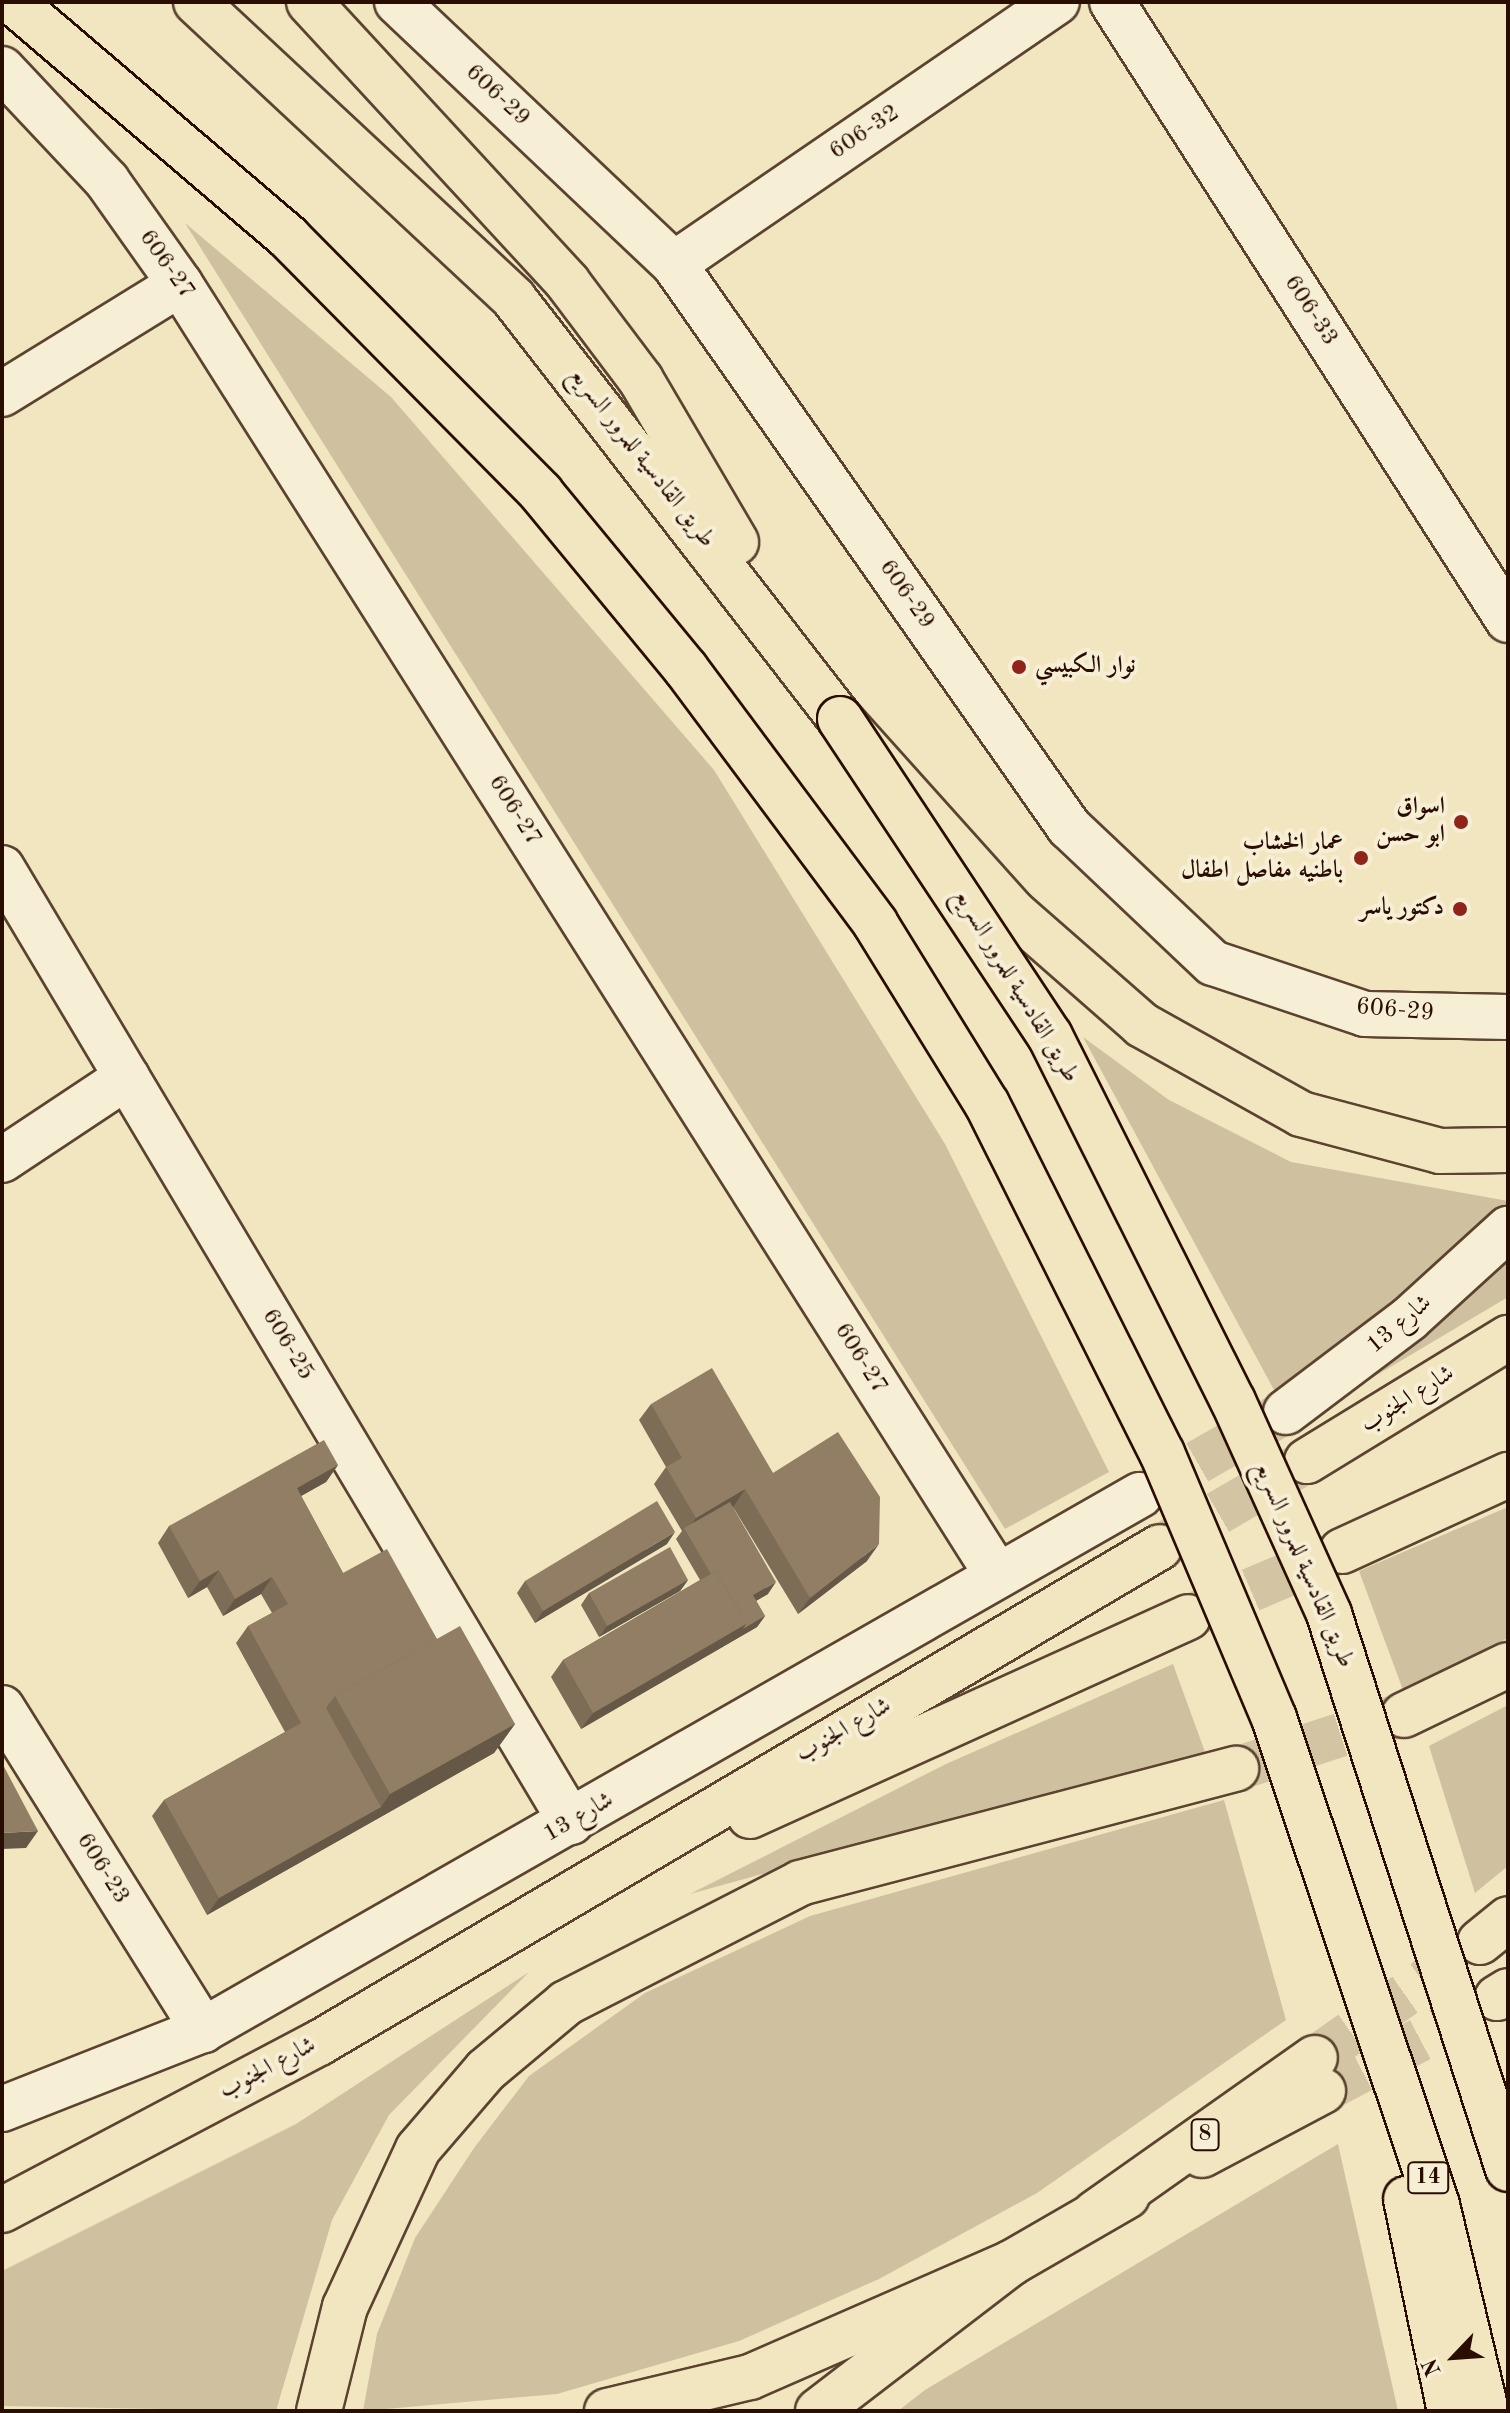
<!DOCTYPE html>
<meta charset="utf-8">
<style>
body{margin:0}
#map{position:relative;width:1510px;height:2413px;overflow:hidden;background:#f1e6c0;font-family:"Old Standard TT",Amiri,serif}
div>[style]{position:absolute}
.green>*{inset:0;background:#cfc19f}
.street-tunnel>*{height:44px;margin-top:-22px;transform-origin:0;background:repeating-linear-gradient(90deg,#d3c5a3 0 44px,transparent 0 66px)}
.primary-tunnel>*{height:44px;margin-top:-22px;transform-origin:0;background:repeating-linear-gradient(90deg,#d3c5a3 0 44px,transparent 0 66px)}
.highway-tunnel>*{height:44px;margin-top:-22px;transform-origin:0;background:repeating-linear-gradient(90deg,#d3c5a3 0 44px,transparent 0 66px)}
.roads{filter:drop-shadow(2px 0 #5b4330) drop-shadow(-2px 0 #5b4330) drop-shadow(0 2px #5b4330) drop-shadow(0 -2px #5b4330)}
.street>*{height:44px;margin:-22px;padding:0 22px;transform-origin:22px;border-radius:22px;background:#f6efd6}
.primary>*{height:44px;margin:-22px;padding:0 22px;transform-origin:22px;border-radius:22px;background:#f1e6c0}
.highway>*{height:44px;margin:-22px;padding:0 22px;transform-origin:22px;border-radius:22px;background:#f1e6c0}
.bridges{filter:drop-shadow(2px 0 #290d00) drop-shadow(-2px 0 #290d00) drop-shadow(0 2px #290d00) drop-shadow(0 -2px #290d00)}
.highway-bridge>*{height:44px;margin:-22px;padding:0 22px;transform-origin:22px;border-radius:22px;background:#f1e6c0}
.wall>*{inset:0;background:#7d6c56}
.shaded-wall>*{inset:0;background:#665846}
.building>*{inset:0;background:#917e64}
.dots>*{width:22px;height:22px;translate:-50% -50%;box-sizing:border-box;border:4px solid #f6efd6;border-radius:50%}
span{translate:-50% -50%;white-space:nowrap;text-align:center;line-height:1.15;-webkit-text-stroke:8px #f6efd6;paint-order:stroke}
.shield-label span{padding:2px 6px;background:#f6efd6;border:2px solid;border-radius:6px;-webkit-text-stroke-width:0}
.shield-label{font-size:22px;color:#290d00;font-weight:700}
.street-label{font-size:24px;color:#290d00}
.poi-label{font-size:24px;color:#290d00;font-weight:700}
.left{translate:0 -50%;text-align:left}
.right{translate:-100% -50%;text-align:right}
.frame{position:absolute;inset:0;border:4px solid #290d00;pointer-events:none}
.north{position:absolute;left:1414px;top:2317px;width:80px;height:80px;-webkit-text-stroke:6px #f6efd6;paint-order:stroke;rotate:245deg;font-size:22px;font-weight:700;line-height:32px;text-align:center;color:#290d00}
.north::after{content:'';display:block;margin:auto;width:28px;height:36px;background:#290d00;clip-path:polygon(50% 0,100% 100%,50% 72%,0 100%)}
</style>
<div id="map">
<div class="green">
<i style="clip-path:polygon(185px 223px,391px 397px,714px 770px,945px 1144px,1109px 1472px,1005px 1529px)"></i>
<i style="clip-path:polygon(1083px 1037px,1169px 1100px,1291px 1162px,1508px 1201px,1508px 1297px,1293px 1425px)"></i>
<i style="clip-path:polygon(1508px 1507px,1508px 1638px,1403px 1690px,1359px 1571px)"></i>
<i style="clip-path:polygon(1173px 1664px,1205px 1752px,690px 1894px,946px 1764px)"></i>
<i style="clip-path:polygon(1508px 1705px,1508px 1866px,1475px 1893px,1429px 1746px)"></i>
<i style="clip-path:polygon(1224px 1800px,1286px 2020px,1037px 2193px,879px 2279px,739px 2341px,557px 2394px,363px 2411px,377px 2334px,415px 2238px,474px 2148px,529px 2076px,645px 1993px,810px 1916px)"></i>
<i style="clip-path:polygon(529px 1972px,389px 2115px,332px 2220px,276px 2411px,2px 2406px,2px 2271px,296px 2124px)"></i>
<i style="clip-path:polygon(1338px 2144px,1398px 2411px,898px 2411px,925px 2390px)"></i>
</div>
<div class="street-tunnel">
<i style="left:1140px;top:1495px;width:161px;rotate:-29.7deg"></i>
</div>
<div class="primary-tunnel">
<i style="left:1161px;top:1546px;width:163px;rotate:-30.2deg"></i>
<i style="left:1190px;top:1616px;width:163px;rotate:-23.1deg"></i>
<i style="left:1323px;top:2091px;width:190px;rotate:-27.9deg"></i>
</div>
<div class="highway-tunnel">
<i style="left:1236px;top:1769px;width:174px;rotate:-18.1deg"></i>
<i style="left:1315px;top:2058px;width:202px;rotate:-35.1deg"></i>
</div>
<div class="roads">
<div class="street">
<i style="left:397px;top:2px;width:381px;rotate:43.4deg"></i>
<i style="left:674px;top:264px;width:688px;rotate:54.95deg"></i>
<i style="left:1069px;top:827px;width:198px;rotate:43.4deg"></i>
<i style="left:1213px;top:963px;width:160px;rotate:18.5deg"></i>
<i style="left:1365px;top:1014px;width:143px;rotate:1.2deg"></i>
<i style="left:1112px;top:2px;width:734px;rotate:57.35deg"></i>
<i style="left:2px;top:69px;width:154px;rotate:46.8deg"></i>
<i style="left:107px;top:181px;width:126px;rotate:54.7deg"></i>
<i style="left:180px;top:284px;width:1528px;rotate:57.67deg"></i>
<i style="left:674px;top:264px;width:464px;rotate:-34.4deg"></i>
<i style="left:2px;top:394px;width:209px;rotate:-31.7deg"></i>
<i style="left:2px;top:868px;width:1111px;rotate:59.19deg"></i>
<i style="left:2px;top:1160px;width:150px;rotate:-33.6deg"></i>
<i style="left:1286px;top:1412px;width:154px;rotate:-37.1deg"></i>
<i style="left:1409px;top:1319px;width:134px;rotate:-42.3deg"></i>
<i style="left:2px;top:1708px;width:380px;rotate:58deg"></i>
<i style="left:2px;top:2109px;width:216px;rotate:-21.5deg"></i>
<i style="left:203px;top:2030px;width:1079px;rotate:-29.73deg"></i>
</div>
<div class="primary">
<i style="left:1307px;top:1461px;width:236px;rotate:-31.5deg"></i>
<i style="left:1342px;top:1551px;width:183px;rotate:-24.6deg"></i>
<i style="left:750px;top:1816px;width:481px;rotate:-24.4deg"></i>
<i style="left:1497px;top:1998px;width:13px;rotate:-32deg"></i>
<i style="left:1202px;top:2155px;width:137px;rotate:-27.9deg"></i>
<i style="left:2px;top:2210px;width:358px;rotate:-27.8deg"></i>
<i style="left:319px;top:2043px;width:976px;rotate:-30.53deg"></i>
<i style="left:607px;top:2411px;width:147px;rotate:-13.4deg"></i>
<i style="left:750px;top:2377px;width:285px;rotate:-23.6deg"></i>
<i style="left:1011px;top:2263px;width:134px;rotate:-30deg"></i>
</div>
<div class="highway">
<i style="left:196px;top:2px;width:435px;rotate:43deg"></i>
<i style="left:514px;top:299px;width:532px;rotate:52.18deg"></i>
<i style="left:840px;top:719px;width:258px;rotate:48.1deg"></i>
<i style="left:1012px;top:911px;width:173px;rotate:41.2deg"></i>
<i style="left:1142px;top:1025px;width:182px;rotate:29.2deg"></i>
<i style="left:1301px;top:1114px;width:144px;rotate:14.9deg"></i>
<i style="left:1440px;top:1151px;width:68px;rotate:-0.8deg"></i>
<i style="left:309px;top:2px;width:382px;rotate:47.3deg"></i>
<i style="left:568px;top:283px;width:121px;rotate:53deg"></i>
<i style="left:641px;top:380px;width:188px;rotate:59.6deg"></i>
<i style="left:1404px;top:1715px;width:115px;rotate:-25.7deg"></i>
<i style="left:1480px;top:1942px;width:36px;rotate:-39deg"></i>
<i style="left:1095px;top:2213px;width:269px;rotate:-35.2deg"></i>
<i style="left:319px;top:2411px;width:107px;rotate:-76deg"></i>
<i style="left:345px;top:2307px;width:174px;rotate:-65.2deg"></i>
<i style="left:418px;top:2149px;width:104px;rotate:-49.3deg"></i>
<i style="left:486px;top:2070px;width:104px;rotate:-39.9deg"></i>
<i style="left:566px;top:2003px;width:263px;rotate:-27.1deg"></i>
<i style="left:800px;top:1883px;width:451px;rotate:-14.7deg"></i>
<i style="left:818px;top:2411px;width:243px;rotate:-37.5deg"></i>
</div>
</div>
<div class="bridges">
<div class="highway-bridge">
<i style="left:13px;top:2px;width:363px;rotate:40.5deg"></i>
<i style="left:289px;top:238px;width:359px;rotate:45.3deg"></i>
<i style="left:541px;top:493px;width:228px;rotate:50.5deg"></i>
<i style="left:686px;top:669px;width:317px;rotate:53.3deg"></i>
<i style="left:875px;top:923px;width:213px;rotate:58.3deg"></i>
<i style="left:987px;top:1104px;width:390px;rotate:63.4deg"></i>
<i style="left:1162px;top:1453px;width:288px;rotate:67.1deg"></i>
<i style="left:1274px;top:1718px;width:514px;rotate:71.49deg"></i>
<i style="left:1437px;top:2205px;width:212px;rotate:76.6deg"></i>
<i style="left:840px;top:719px;width:380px;rotate:56.5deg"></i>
<i style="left:1050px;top:1036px;width:408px;rotate:63.4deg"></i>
<i style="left:1233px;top:1401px;width:234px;rotate:65.7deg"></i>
<i style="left:1329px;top:1614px;width:583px;rotate:72.12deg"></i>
<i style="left:1406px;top:2199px;width:217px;rotate:78.3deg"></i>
</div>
</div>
<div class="wall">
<i style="clip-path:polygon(651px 1404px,773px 1473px,867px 1561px,798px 1614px,733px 1507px,768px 1594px,756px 1601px,765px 1616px,757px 1627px,581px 1729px,551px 1677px,563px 1660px,700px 1580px,676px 1539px,682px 1531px,654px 1484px,666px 1467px,639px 1420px)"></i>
<i style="clip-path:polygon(338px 1465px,326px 1482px,301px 1496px,343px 1573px,437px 1639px,515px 1724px,494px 1753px,207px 1915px,152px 1816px,164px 1800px,285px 1732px,236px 1643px,248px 1626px,272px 1613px,261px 1594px,223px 1616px,207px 1587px,188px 1598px,158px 1543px,169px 1526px)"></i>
<i style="clip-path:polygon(667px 1544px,535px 1623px,517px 1593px,525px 1581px)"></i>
<i style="clip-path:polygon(688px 1580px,680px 1591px,599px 1637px,581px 1605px,589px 1593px)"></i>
</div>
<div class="shaded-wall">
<i style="clip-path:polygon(338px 1465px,326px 1482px,285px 1505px,297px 1488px)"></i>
<i style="clip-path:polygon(745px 1489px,734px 1506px,687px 1533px,686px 1532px,696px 1518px)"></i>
<i style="clip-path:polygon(675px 1532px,667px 1544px,535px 1623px,543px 1611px)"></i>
<i style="clip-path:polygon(879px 1544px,867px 1561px,798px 1614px,810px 1598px)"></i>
<i style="clip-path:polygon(219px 1570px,207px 1587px,188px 1598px,200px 1581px)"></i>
<i style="clip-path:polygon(272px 1577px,261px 1594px,223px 1616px,235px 1599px)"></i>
<i style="clip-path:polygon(688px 1580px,680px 1591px,599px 1637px,607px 1626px)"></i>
<i style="clip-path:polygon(776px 1582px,768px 1594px,745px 1607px,753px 1595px)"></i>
<i style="clip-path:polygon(765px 1616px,757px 1627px,581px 1729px,593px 1713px,746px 1624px)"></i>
<i style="clip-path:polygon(515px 1724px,494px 1753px,207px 1915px,219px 1898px,381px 1807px,390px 1794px)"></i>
<i style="clip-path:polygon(38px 1831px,26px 1848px,2px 1849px,2px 1833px)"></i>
</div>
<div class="building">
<i style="clip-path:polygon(712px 1368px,773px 1473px,838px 1432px,880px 1497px,879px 1544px,810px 1598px,745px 1489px,696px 1518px,666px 1467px,682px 1458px,651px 1404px)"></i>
<i style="clip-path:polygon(324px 1440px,338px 1465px,297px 1488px,343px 1573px,387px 1549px,437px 1639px,335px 1696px,326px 1708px,381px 1807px,219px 1898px,164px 1800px,301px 1723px,248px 1626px,288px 1604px,272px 1577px,235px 1599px,219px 1570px,200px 1581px,169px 1526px)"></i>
<i style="clip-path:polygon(657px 1501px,675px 1532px,543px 1611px,525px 1581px)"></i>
<i style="clip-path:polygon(730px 1502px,776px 1582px,753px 1595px,765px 1616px,743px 1629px,746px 1624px,716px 1571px,711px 1574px,684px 1528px)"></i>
<i style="clip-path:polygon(670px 1547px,688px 1580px,607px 1626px,589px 1593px)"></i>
<i style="clip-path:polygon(716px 1571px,746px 1624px,593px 1713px,563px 1660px)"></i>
<i style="clip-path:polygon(460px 1626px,515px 1724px,390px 1794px,335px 1696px)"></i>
<i style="clip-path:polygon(2px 1763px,38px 1831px,2px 1833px)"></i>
</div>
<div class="dots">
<i style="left:1019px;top:667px;background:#8f2418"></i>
<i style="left:1461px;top:822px;background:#8f2418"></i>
<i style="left:1361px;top:858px;background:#8f2418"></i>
<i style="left:1460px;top:909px;background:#8f2418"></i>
</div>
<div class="shield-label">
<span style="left:1205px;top:2135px">8</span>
<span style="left:1428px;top:2178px">14</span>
</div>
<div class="street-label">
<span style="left:497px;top:96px;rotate:43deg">606-29</span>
<span style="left:865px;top:133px;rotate:-34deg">606-32</span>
<span style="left:166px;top:265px;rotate:55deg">606-27</span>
<span style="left:1310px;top:311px;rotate:57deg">606-33</span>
<span style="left:641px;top:458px;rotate:52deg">طريق القادسية للمرور السريع</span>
<span style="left:906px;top:595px;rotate:55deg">606-29</span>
<span style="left:514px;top:811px;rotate:58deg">606-27</span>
<span style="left:1015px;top:986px;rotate:59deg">طريق القادسية للمرور السريع</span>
<span style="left:1395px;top:1011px;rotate:5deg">606-29</span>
<span style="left:1400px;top:1325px;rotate:-40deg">شارع 13</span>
<span style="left:287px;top:1345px;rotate:59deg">606-25</span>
<span style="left:860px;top:1359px;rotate:58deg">606-27</span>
<span style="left:1408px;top:1400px;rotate:-32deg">شارع الجنوب</span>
<span style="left:1303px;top:1565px;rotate:67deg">طريق القادسية للمرور السريع</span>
<span style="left:844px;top:1731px;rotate:-30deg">شارع الجنوب</span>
<span style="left:579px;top:1818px;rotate:-30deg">شارع 13</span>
<span style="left:102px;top:1869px;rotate:58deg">606-23</span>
<span style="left:268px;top:2069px;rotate:-28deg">شارع الجنوب</span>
</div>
<div class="poi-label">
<span class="left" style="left:1035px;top:667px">نوار الكبيسي</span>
<span class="right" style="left:1445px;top:822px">اسواق<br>ابو حسن</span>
<span class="right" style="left:1343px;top:858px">عمار الخشاب<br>باطنيه مفاصل اطفال</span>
<span class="right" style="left:1444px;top:909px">دكتور ياسر</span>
</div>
<div class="frame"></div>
<div class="north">N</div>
</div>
